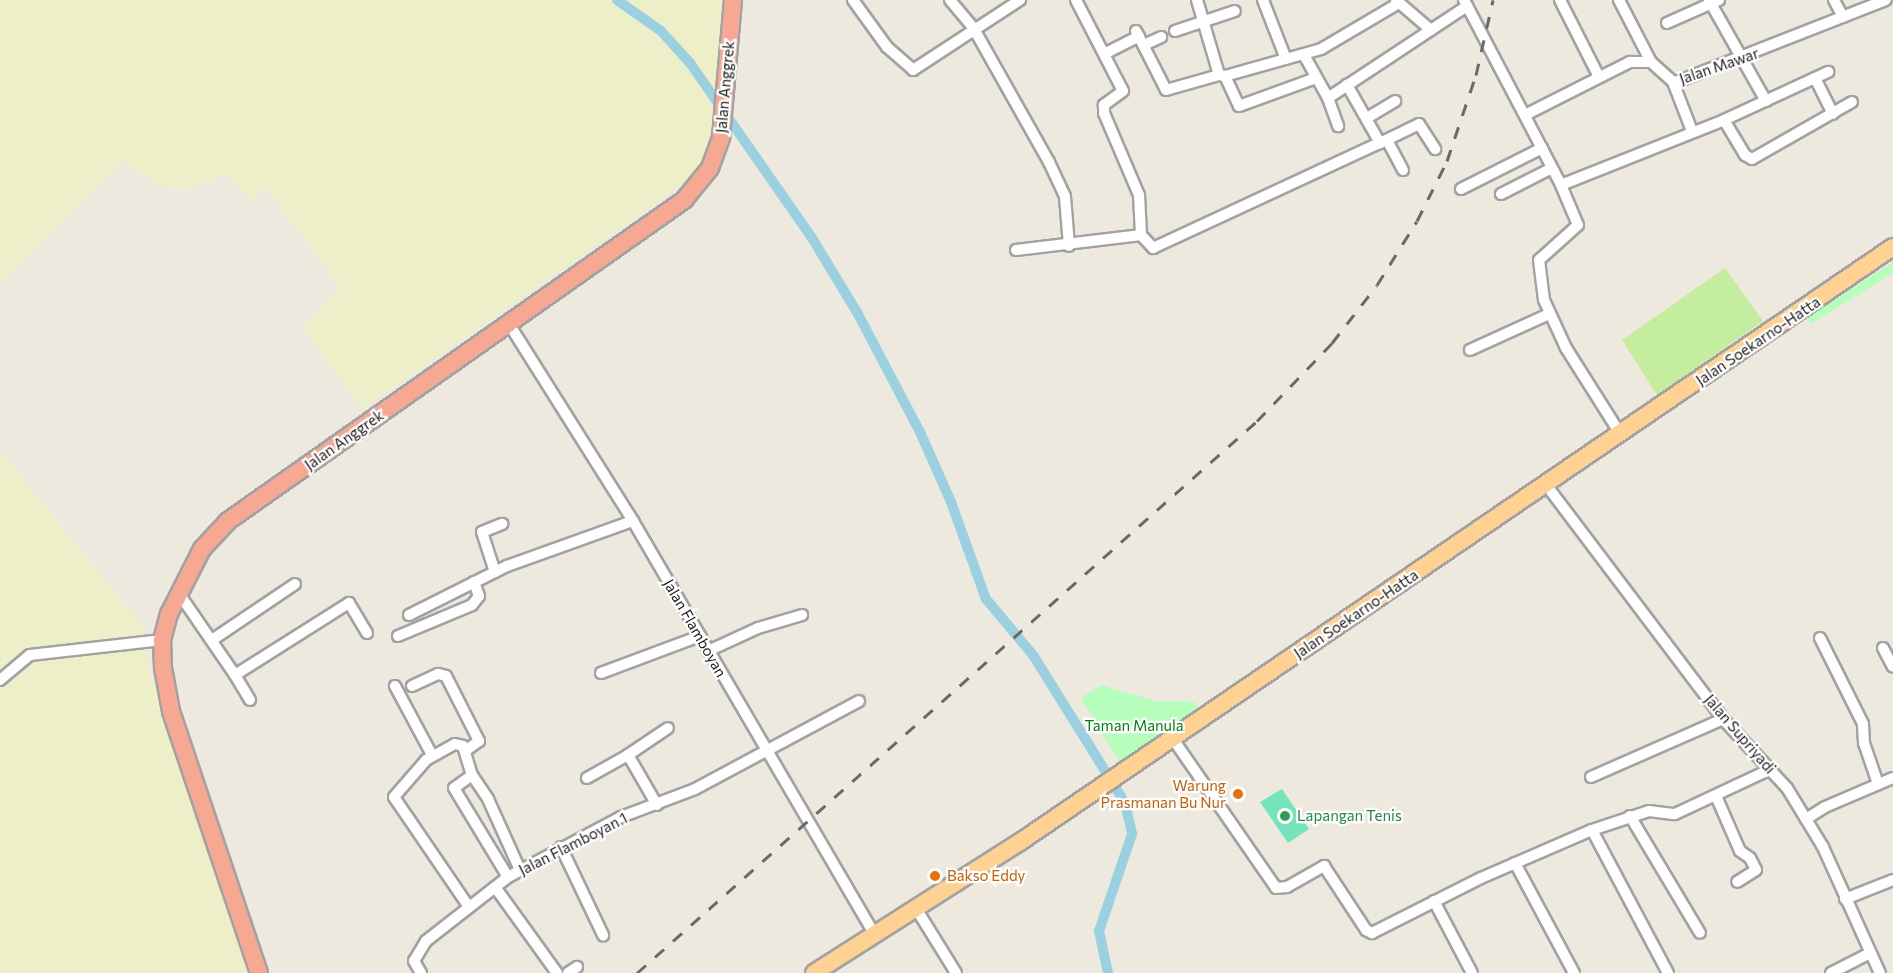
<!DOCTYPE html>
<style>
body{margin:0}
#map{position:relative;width:1893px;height:973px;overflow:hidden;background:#eee9df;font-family:Commissioner,sans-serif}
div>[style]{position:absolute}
.farmland>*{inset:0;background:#ecefc8}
.grass>*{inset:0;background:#c5ed9f}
.park>*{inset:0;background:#b6febc}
.pitch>*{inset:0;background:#75e4ba}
.canal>*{height:10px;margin:-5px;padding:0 5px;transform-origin:5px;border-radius:5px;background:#9bd0e0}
.roads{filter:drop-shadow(2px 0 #a2a2a2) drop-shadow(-2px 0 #a2a2a2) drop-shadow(0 2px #a2a2a2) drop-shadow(0 -2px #a2a2a2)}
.minor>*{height:10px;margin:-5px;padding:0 5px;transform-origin:5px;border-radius:5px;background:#fff}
.primary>*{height:16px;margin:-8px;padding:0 8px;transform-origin:8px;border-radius:8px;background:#ffd193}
.trunk>*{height:16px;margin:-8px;padding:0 8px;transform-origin:8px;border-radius:8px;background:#f6a893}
.rail>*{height:3px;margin-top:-1.5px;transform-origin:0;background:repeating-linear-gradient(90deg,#696969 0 12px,transparent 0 24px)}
.dots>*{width:16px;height:16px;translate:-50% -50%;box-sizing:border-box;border:3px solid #fff;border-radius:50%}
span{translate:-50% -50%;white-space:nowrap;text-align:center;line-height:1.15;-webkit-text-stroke:4.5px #fff;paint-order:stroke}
.street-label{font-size:15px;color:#1b1b1b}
.park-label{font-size:15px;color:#027f0d}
.food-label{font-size:15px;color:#c56008}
.right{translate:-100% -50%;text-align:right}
.left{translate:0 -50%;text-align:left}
.leisure-label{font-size:15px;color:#27864d}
</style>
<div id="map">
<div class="farmland">
<i style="clip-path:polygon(0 0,725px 0,714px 135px,700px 165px,672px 192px,362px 409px,303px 328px,340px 287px,265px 186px,250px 200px,226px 174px,189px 189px,164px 187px,122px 161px,0 283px)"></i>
<i style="clip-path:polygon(0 451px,143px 626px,147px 660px,248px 973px,0 973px)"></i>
</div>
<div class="grass">
<i style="clip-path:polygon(1725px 268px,1763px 321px,1657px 395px,1622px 340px)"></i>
</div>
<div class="park">
<i style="clip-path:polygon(1893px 262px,1893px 273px,1811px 324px,1807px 317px)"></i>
<i style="clip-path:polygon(1101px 685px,1155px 701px,1194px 702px,1204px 717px,1124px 770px,1081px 698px)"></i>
</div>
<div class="pitch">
<i style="clip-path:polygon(1282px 789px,1309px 829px,1288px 843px,1260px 802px)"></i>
</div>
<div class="canal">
<i style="left:617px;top:0;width:54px;rotate:35.2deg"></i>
<i style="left:661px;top:31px;width:43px;rotate:47.8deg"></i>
<i style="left:690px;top:63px;width:213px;rotate:55.1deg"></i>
<i style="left:812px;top:238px;width:89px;rotate:58.8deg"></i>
<i style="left:858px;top:314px;width:133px;rotate:62.3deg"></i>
<i style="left:920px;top:432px;width:77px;rotate:66.1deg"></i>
<i style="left:951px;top:502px;width:103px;rotate:70.2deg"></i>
<i style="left:986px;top:599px;width:73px;rotate:50deg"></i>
<i style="left:1033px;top:655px;width:174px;rotate:58.1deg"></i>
<i style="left:1125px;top:803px;width:32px;rotate:77deg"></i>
<i style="left:1132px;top:834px;width:102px;rotate:108.8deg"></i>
<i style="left:1099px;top:931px;width:43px;rotate:77.9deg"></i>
</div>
<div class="roads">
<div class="minor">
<i style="left:853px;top:0;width:58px;rotate:54.1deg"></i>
<i style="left:887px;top:47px;width:35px;rotate:41deg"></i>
<i style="left:913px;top:70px;width:128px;rotate:-33.2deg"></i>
<i style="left:950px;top:0;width:38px;rotate:50deg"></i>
<i style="left:974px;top:29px;width:153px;rotate:60.6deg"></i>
<i style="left:1049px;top:162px;width:38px;rotate:65deg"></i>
<i style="left:1065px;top:197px;width:49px;rotate:85.3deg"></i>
<i style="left:1076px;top:0;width:102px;rotate:62.7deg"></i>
<i style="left:1123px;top:91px;width:24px;rotate:144deg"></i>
<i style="left:1104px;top:105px;width:8px;rotate:90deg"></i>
<i style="left:1104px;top:113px;width:89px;rotate:66.9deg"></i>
<i style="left:1139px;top:195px;width:40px;rotate:87.1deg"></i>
<i style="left:1197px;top:0;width:71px;rotate:73.6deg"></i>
<i style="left:1217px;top:68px;width:7px;rotate:74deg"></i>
<i style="left:1219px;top:75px;width:6px;rotate:9deg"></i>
<i style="left:1225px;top:76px;width:100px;rotate:-15.7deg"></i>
<i style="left:1321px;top:49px;width:91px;rotate:-30.5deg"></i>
<i style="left:1263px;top:0;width:63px;rotate:68.7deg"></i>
<i style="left:1396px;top:0;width:46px;rotate:40.6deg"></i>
<i style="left:1464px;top:0;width:209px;rotate:62.3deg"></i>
<i style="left:1561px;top:185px;width:175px;rotate:-21.7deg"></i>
<i style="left:1724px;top:120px;width:115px;rotate:-24.8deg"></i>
<i style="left:1560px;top:0;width:86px;rotate:63.1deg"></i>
<i style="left:1619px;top:0;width:70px;rotate:62.7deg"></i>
<i style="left:1709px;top:0;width:116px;rotate:60.6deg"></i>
<i style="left:1834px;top:0;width:19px;rotate:62deg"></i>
<i style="left:1667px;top:23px;width:57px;rotate:-23.9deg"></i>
<i style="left:1136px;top:31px;width:66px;rotate:63deg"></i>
<i style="left:1166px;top:90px;width:55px;rotate:-15.8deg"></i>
<i style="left:1175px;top:31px;width:63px;rotate:-18.4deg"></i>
<i style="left:1144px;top:45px;width:19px;rotate:-25deg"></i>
<i style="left:1106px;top:53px;width:37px;rotate:-27deg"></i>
<i style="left:1304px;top:55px;width:49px;rotate:60.8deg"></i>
<i style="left:1328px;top:98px;width:167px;rotate:-33.5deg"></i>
<i style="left:1225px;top:76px;width:33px;rotate:65deg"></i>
<i style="left:1239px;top:106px;width:82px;rotate:-20deg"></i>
<i style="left:1815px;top:78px;width:40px;rotate:63.4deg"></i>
<i style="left:1673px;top:82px;width:53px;rotate:68.8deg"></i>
<i style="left:1328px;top:98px;width:30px;rotate:70deg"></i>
<i style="left:1525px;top:115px;width:118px;rotate:-26.8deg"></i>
<i style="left:1630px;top:62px;width:21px"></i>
<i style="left:1651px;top:62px;width:30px;rotate:42deg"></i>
<i style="left:1673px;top:82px;width:6px;rotate:-9deg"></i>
<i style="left:1679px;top:81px;width:222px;rotate:-21.4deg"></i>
<i style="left:1367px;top:118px;width:33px;rotate:-31deg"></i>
<i style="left:1724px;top:120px;width:41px;rotate:59deg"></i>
<i style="left:1745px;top:155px;width:8px;rotate:30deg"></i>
<i style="left:1752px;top:159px;width:115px;rotate:-29.7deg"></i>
<i style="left:1387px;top:140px;width:34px;rotate:62deg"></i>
<i style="left:1380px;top:143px;width:43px;rotate:-26deg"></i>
<i style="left:1419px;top:124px;width:30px;rotate:57deg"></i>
<i style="left:1561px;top:185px;width:43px;rotate:67deg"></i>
<i style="left:1578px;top:225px;width:52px;rotate:138.1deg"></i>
<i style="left:1539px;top:260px;width:40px;rotate:82.9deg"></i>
<i style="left:1544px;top:300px;width:53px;rotate:65.4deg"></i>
<i style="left:1566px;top:348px;width:103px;rotate:57.7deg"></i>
<i style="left:1461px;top:189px;width:91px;rotate:-26.8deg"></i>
<i style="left:1501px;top:194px;width:57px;rotate:-27deg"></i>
<i style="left:1016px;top:250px;width:126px;rotate:-6.8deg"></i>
<i style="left:1141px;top:235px;width:18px;rotate:47deg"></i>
<i style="left:1153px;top:248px;width:242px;rotate:-24.9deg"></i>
<i style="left:1373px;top:146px;width:8px;rotate:-23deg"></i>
<i style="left:1380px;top:143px;width:67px;rotate:-119.6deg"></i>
<i style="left:509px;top:324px;width:233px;rotate:57.8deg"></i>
<i style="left:633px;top:521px;width:480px;rotate:59.7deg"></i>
<i style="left:1470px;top:350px;width:87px;rotate:-24.5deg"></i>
<i style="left:1547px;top:486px;width:292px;rotate:52.9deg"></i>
<i style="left:1723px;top:719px;width:94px;rotate:47.2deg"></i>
<i style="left:1787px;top:788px;width:69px;rotate:58.6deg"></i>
<i style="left:1823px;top:847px;width:138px;rotate:65.7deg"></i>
<i style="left:495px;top:572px;width:42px;rotate:-108deg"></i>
<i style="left:482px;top:532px;width:22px;rotate:-22deg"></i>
<i style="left:180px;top:595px;width:97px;rotate:55.5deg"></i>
<i style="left:235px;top:675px;width:135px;rotate:-32.3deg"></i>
<i style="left:349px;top:603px;width:35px;rotate:59deg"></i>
<i style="left:409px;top:615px;width:110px;rotate:-26.6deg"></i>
<i style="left:507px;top:566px;width:134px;rotate:-19.7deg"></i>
<i style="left:398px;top:636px;width:80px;rotate:-22.7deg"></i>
<i style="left:472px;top:605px;width:11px;rotate:-52deg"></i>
<i style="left:479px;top:596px;width:15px;rotate:-110deg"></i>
<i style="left:1820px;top:638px;width:96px;rotate:63.4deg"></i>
<i style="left:1863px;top:724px;width:19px;rotate:87deg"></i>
<i style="left:1864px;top:743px;width:43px;rotate:71.1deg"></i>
<i style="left:212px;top:640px;width:100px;rotate:-34deg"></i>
<i style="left:1883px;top:648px;width:21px;rotate:62deg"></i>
<i style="left:708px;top:651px;width:55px;rotate:-24.7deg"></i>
<i style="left:758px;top:628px;width:46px;rotate:-16.5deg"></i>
<i style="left:601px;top:673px;width:106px;rotate:-20.5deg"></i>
<i style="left:235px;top:675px;width:29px;rotate:59deg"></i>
<i style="left:0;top:680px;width:39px;rotate:-40deg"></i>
<i style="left:30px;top:655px;width:133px;rotate:-6.5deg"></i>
<i style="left:395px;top:686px;width:78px;rotate:61.8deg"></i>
<i style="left:412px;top:686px;width:29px;rotate:-25deg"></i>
<i style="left:438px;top:674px;width:8px;rotate:14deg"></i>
<i style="left:446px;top:676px;width:73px;rotate:63.1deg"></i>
<i style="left:479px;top:741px;width:17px;rotate:144deg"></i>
<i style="left:1173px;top:739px;width:181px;rotate:55.3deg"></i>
<i style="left:1276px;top:888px;width:11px;rotate:-5deg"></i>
<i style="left:1287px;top:887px;width:43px;rotate:-29.6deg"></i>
<i style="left:1324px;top:866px;width:77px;rotate:56.7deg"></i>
<i style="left:1366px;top:930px;width:7px;rotate:27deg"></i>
<i style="left:1372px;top:933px;width:122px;rotate:-26.8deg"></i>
<i style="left:1481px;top:878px;width:121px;rotate:-23.4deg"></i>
<i style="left:1592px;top:830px;width:60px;rotate:-18.4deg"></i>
<i style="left:1649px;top:811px;width:26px;rotate:7deg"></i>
<i style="left:1675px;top:814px;width:106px;rotate:-25.1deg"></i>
<i style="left:472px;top:775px;width:22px;rotate:144deg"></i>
<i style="left:454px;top:788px;width:104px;rotate:58.8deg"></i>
<i style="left:1591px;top:777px;width:144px;rotate:-23.7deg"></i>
<i style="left:587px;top:778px;width:47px;rotate:-29.3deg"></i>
<i style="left:1716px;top:796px;width:60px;rotate:66.4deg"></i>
<i style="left:1740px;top:851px;width:12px;rotate:35deg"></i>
<i style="left:1750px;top:858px;width:13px;rotate:63deg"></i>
<i style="left:1756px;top:870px;width:22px;rotate:148deg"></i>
<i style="left:657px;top:805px;width:58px;rotate:-120.1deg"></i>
<i style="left:628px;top:755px;width:48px;rotate:-34deg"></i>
<i style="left:1630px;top:816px;width:136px;rotate:59.1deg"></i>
<i style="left:1806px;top:819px;width:22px;rotate:-32deg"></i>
<i style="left:1825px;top:807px;width:74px;rotate:-23.1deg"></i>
<i style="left:1592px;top:830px;width:162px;rotate:62deg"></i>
<i style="left:561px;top:847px;width:98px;rotate:64.5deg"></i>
<i style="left:1515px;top:863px;width:125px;rotate:61.8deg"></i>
<i style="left:495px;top:887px;width:106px;rotate:54.2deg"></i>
<i style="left:1845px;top:899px;width:52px;rotate:-21.6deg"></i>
<i style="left:1434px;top:901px;width:81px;rotate:62.2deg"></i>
<i style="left:469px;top:907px;width:133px;rotate:-124.3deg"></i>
<i style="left:394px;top:797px;width:49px;rotate:-49.1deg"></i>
<i style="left:426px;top:760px;width:33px;rotate:-29deg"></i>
<i style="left:455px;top:744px;width:8px;rotate:14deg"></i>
<i style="left:463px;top:746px;width:30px;rotate:73deg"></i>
<i style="left:472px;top:775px;width:29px;rotate:56deg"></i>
<i style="left:488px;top:799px;width:78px;rotate:65.7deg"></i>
<i style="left:917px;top:910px;width:74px;rotate:58.2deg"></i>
<i style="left:421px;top:973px;width:14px;rotate:-120deg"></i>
<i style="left:414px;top:961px;width:23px;rotate:-59deg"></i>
<i style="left:426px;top:941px;width:104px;rotate:-38deg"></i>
<i style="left:508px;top:877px;width:128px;rotate:-28deg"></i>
<i style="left:621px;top:817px;width:79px;rotate:-20.7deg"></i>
<i style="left:695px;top:789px;width:186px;rotate:-28.2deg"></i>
<i style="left:568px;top:973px;width:11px;rotate:-34deg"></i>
<i style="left:1831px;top:973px;width:44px;rotate:-27.1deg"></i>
</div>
<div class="primary">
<i style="left:814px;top:973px;width:244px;rotate:-32.5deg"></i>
<i style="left:1020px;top:842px;width:1056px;rotate:-34.28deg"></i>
</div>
<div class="trunk">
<i style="left:259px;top:973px;width:276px;rotate:-108.6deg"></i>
<i style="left:171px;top:711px;width:44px;rotate:-100.5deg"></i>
<i style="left:163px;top:668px;width:28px;rotate:-92deg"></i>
<i style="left:162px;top:640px;width:27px;rotate:-75deg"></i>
<i style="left:169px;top:614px;width:73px;rotate:-63.1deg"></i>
<i style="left:202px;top:549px;width:38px;rotate:-47deg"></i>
<i style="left:228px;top:521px;width:558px;rotate:-35.14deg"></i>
<i style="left:684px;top:200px;width:41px;rotate:-50.9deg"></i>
<i style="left:710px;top:168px;width:33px;rotate:-70deg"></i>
<i style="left:721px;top:137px;width:138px;rotate:-85deg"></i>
</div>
</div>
<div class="rail">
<i style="left:637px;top:973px;width:830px;rotate:-41.68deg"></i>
<i style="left:1257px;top:421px;width:108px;rotate:-46.1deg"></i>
<i style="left:1332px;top:343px;width:73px;rotate:-52.2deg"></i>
<i style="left:1377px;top:285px;width:75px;rotate:-58deg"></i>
<i style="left:1417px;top:221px;width:67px;rotate:-63.4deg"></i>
<i style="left:1447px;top:161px;width:91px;rotate:-71.4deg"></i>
<i style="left:1476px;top:75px;width:77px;rotate:-77.2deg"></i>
</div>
<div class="dots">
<i style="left:1238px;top:794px;background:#e8710a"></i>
<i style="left:1285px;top:816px;background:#2e9e5b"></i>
<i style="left:935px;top:876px;background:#e8710a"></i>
</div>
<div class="street-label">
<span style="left:1719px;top:66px;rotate:-19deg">Jalan Mawar</span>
<span style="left:725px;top:87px;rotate:-85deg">Jalan Anggrek</span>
<span style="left:1758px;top:341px;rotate:-34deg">Jalan Soekarno-Hatta</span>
<span style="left:344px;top:440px;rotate:-35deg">Jalan Anggrek</span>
<span style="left:1356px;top:614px;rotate:-34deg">Jalan Soekarno-Hatta</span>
<span style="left:695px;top:628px;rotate:60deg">Jalan Flamboyan</span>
<span style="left:1740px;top:734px;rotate:49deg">Jalan Supriyadi</span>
<span style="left:573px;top:844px;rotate:-27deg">Jalan Flamboyan 1</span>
</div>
<div class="park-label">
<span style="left:1134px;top:726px">Taman Manula</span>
</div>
<div class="food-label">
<span class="right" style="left:1226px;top:794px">Warung<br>Prasmanan Bu Nur</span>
<span class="left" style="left:947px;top:876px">Bakso Eddy</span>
</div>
<div class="leisure-label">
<span class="left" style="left:1297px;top:816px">Lapangan Tenis</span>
</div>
</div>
